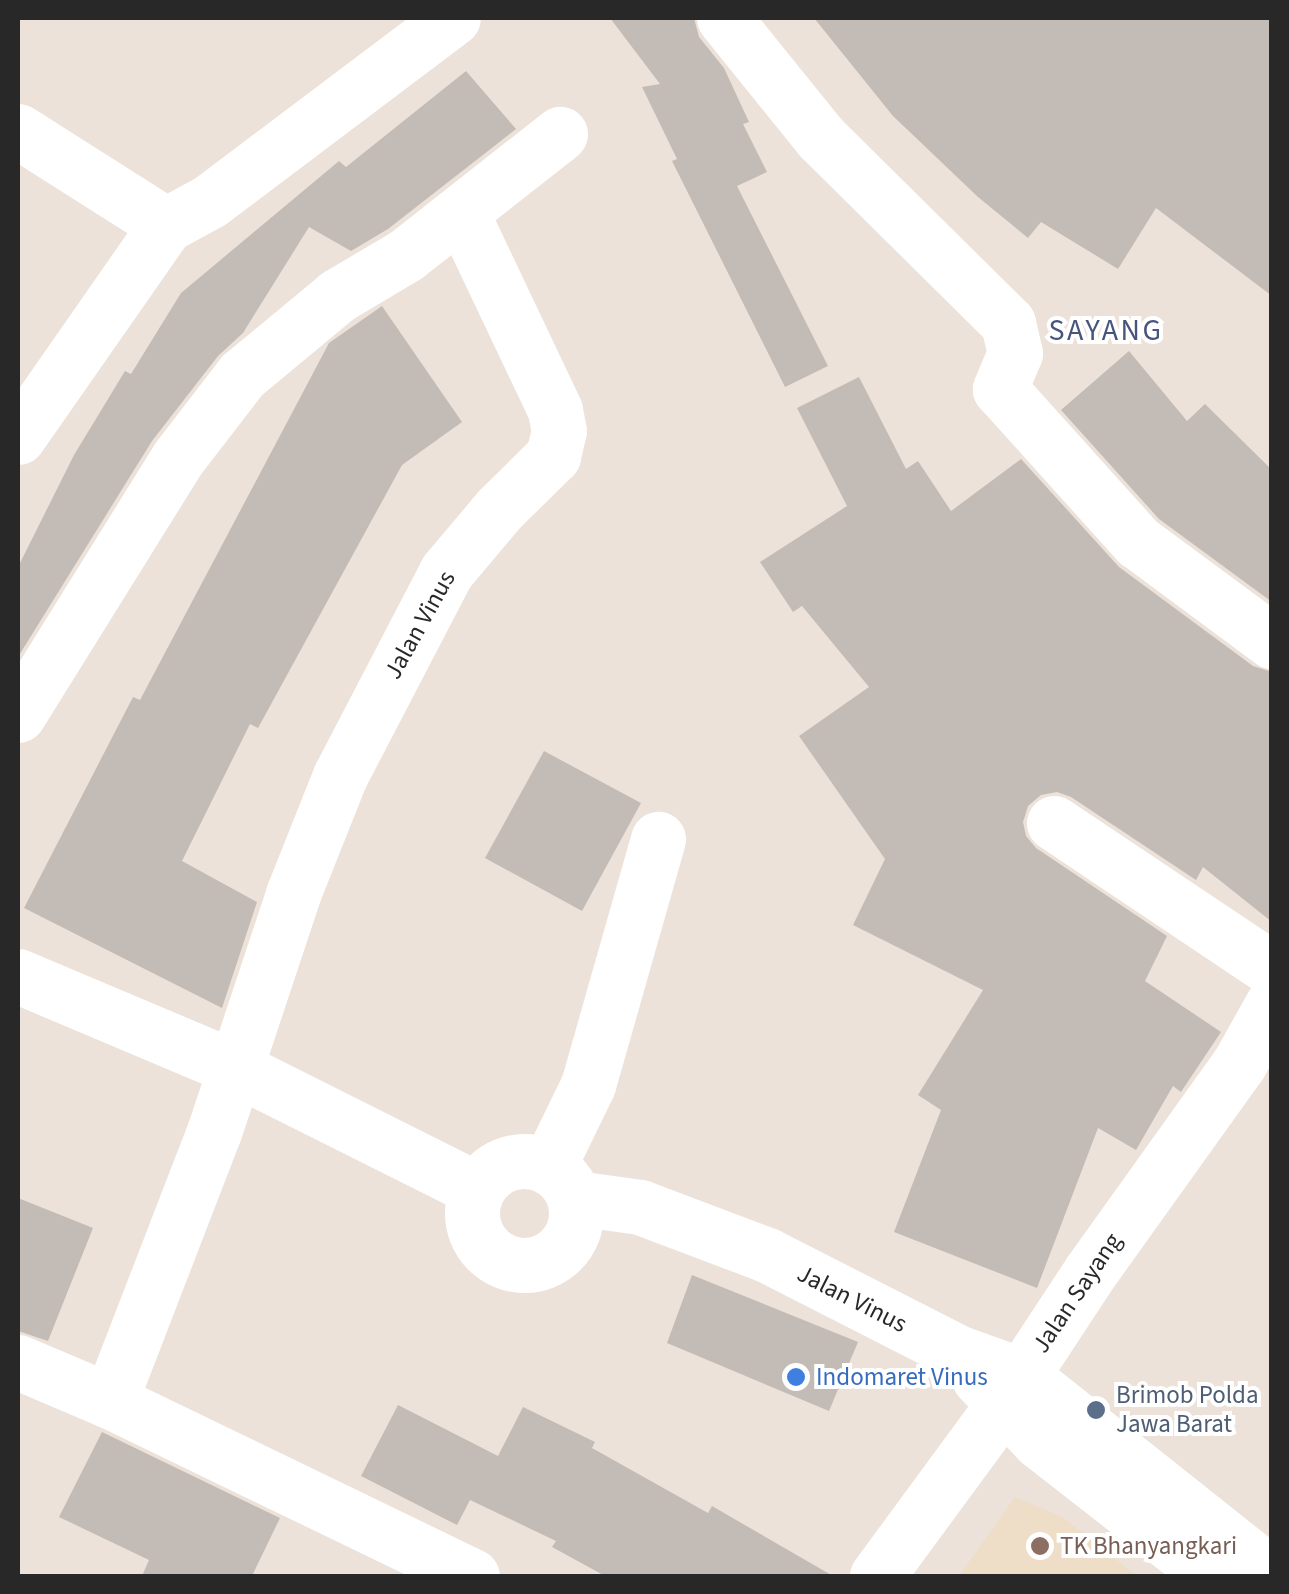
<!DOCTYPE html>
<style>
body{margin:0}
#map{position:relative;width:1289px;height:1594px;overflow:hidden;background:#ece2d9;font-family:"Source Sans 3",sans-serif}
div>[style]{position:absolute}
.education>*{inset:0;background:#efdec7}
.building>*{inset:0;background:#c3bcb6}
.minor>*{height:55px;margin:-27.5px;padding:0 27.5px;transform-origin:27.5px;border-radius:27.5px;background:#fff}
.minor>.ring{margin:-27.5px;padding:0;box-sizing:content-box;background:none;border:55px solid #fff;border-radius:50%}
.secondary>*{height:55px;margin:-27.5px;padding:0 27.5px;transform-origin:27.5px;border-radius:27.5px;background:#fff}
.dots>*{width:28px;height:28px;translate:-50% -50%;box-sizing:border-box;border:5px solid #fff;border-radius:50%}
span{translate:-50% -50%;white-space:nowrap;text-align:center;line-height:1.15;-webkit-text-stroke:8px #fff;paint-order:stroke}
.street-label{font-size:25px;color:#282828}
.shop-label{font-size:25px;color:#366cbe}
.left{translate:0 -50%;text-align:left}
.service-label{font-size:25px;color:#4e5e75}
.education-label{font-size:25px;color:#785e54}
.quarter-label{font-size:30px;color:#46557b;letter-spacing:2.5px}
.frame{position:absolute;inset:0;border:20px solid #282828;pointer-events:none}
</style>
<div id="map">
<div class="education">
<i style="clip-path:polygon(1015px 1497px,1061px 1516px,1137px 1576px,959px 1576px)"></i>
</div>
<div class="building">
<i style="clip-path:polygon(610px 18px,694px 18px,699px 37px,724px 68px,749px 122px,743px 124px,767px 172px,737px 186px,828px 366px,785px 387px,672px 161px,677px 159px,642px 87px,660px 84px)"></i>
<i style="clip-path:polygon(814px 18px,1272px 18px,1272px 296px,1156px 208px,1118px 269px,1041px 222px,1028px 238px,978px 197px,893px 116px)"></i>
<i style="clip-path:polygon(466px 71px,516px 129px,388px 229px,351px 251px,309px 227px,243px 333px,218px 356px,152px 441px,18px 657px,18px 567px,74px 455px,125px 371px,131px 374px,181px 293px,339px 161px,346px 167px)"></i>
<i style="clip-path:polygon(382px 306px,462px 422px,402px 465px,258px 728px,250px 724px,182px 861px,257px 902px,222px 1008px,24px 908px,133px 697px,140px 700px,329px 343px)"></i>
<i style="clip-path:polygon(1129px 351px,1187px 421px,1205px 404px,1272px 470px,1272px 602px,1159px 519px,1061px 410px)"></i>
<i style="clip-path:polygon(859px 377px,906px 469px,918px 461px,951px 511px,1021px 459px,1119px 567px,1253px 666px,1272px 672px,1272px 922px,1203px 867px,1196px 880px,1071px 797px,1057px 792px,1041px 795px,1028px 806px,1023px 822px,1026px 836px,1036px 848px,1167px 936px,1145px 981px,1221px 1032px,1181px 1092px,1173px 1086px,1136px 1150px,1098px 1128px,1037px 1288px,894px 1232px,941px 1110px,918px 1095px,983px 990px,853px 925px,885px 859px,799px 736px,869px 687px,802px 606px,793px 612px,760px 562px,847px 506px,797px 408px)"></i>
<i style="clip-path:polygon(544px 751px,641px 803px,582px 911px,485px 858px)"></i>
<i style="clip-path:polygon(18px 1198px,93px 1228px,48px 1341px,18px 1331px)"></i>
<i style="clip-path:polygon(692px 1275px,858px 1342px,829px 1411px,667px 1343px)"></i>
<i style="clip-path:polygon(398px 1405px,498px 1456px,523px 1407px,595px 1442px,592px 1448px,708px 1513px,712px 1506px,833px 1576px,605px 1576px,552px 1547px,556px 1541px,470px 1500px,457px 1525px,361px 1476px)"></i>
<i style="clip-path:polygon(102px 1432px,280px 1518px,252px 1576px,142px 1576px,149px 1560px,59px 1517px)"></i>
</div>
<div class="minor">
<i style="left:724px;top:18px;width:154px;rotate:51.1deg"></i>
<i style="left:821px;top:138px;width:263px;rotate:44.7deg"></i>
<i style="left:1008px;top:323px;width:31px;rotate:77deg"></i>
<i style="left:1015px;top:353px;width:39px;rotate:113deg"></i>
<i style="left:1000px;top:389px;width:206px;rotate:48deg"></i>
<i style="left:1138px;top:542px;width:167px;rotate:36.5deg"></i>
<i style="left:18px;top:131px;width:175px;rotate:32.4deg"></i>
<i style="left:18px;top:437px;width:259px;rotate:-55.1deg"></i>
<i style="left:166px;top:225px;width:50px;rotate:-28.6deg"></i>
<i style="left:210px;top:201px;width:304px;rotate:-37deg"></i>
<i style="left:18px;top:715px;width:303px;rotate:-58.1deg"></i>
<i style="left:178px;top:458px;width:105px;rotate:-52.4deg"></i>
<i style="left:242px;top:375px;width:124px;rotate:-39.7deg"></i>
<i style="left:337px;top:296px;width:80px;rotate:-30.7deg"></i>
<i style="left:406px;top:255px;width:196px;rotate:-38.2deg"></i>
<i style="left:1054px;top:823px;width:262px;rotate:33.8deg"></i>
<i style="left:18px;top:976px;width:233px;rotate:22.9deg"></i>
<i style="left:233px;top:1067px;width:273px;rotate:26.6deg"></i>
<i class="ring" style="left:472px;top:1161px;width:49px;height:49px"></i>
<i style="left:548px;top:1167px;width:91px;rotate:-64deg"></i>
<i style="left:588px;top:1085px;width:256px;rotate:-74.1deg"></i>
<i style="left:575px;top:1198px;width:66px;rotate:7.9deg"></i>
<i style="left:640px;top:1207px;width:136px;rotate:20.7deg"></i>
<i style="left:767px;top:1255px;width:213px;rotate:27deg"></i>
<i style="left:957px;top:1352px;width:68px;rotate:19.8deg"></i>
<i style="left:1021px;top:1375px;width:321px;rotate:38.5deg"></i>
<i style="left:18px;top:1362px;width:100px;rotate:23deg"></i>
<i style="left:110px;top:1401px;width:402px;rotate:25.8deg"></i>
<i style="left:979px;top:1378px;width:87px;rotate:46.4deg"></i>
<i style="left:1039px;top:1441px;width:219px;rotate:38deg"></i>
<i style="left:110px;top:1401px;width:288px;rotate:-68.9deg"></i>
<i style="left:214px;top:1132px;width:251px;rotate:-71.6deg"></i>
<i style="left:293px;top:894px;width:127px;rotate:-68.3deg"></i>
<i style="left:340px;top:776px;width:230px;rotate:-62.5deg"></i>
<i style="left:446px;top:572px;width:82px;rotate:-49.9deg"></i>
<i style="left:499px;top:509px;width:76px;rotate:-44.5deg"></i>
<i style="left:553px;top:456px;width:26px;rotate:-77deg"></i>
<i style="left:559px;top:431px;width:21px;rotate:-101deg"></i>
<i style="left:555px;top:410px;width:217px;rotate:-115.4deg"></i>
</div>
<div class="secondary">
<i style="left:877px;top:1576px;width:211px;rotate:-53.7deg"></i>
<i style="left:1002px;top:1406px;width:160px;rotate:-56.7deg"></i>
<i style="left:1090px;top:1272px;width:256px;rotate:-54.4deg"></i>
<i style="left:1239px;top:1064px;width:68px;rotate:-60.8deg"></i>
</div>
<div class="dots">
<i style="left:796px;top:1377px;background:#3f7fe0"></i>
<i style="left:1096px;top:1410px;background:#5c6f8a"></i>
<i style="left:1040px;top:1546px;background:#8d6e63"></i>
</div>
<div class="street-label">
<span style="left:420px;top:625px;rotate:-61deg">Jalan Vinus</span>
<span style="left:1077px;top:1293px;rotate:-56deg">Jalan Sayang</span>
<span style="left:852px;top:1299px;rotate:27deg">Jalan Vinus</span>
</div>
<div class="shop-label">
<span class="left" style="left:816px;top:1377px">Indomaret Vinus</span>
</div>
<div class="service-label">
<span class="left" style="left:1116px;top:1410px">Brimob Polda<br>Jawa Barat</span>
</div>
<div class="education-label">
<span class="left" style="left:1060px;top:1546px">TK Bhanyangkari</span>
</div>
<div class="quarter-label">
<span style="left:1106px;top:331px">SAYANG</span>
</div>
<div class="frame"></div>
</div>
